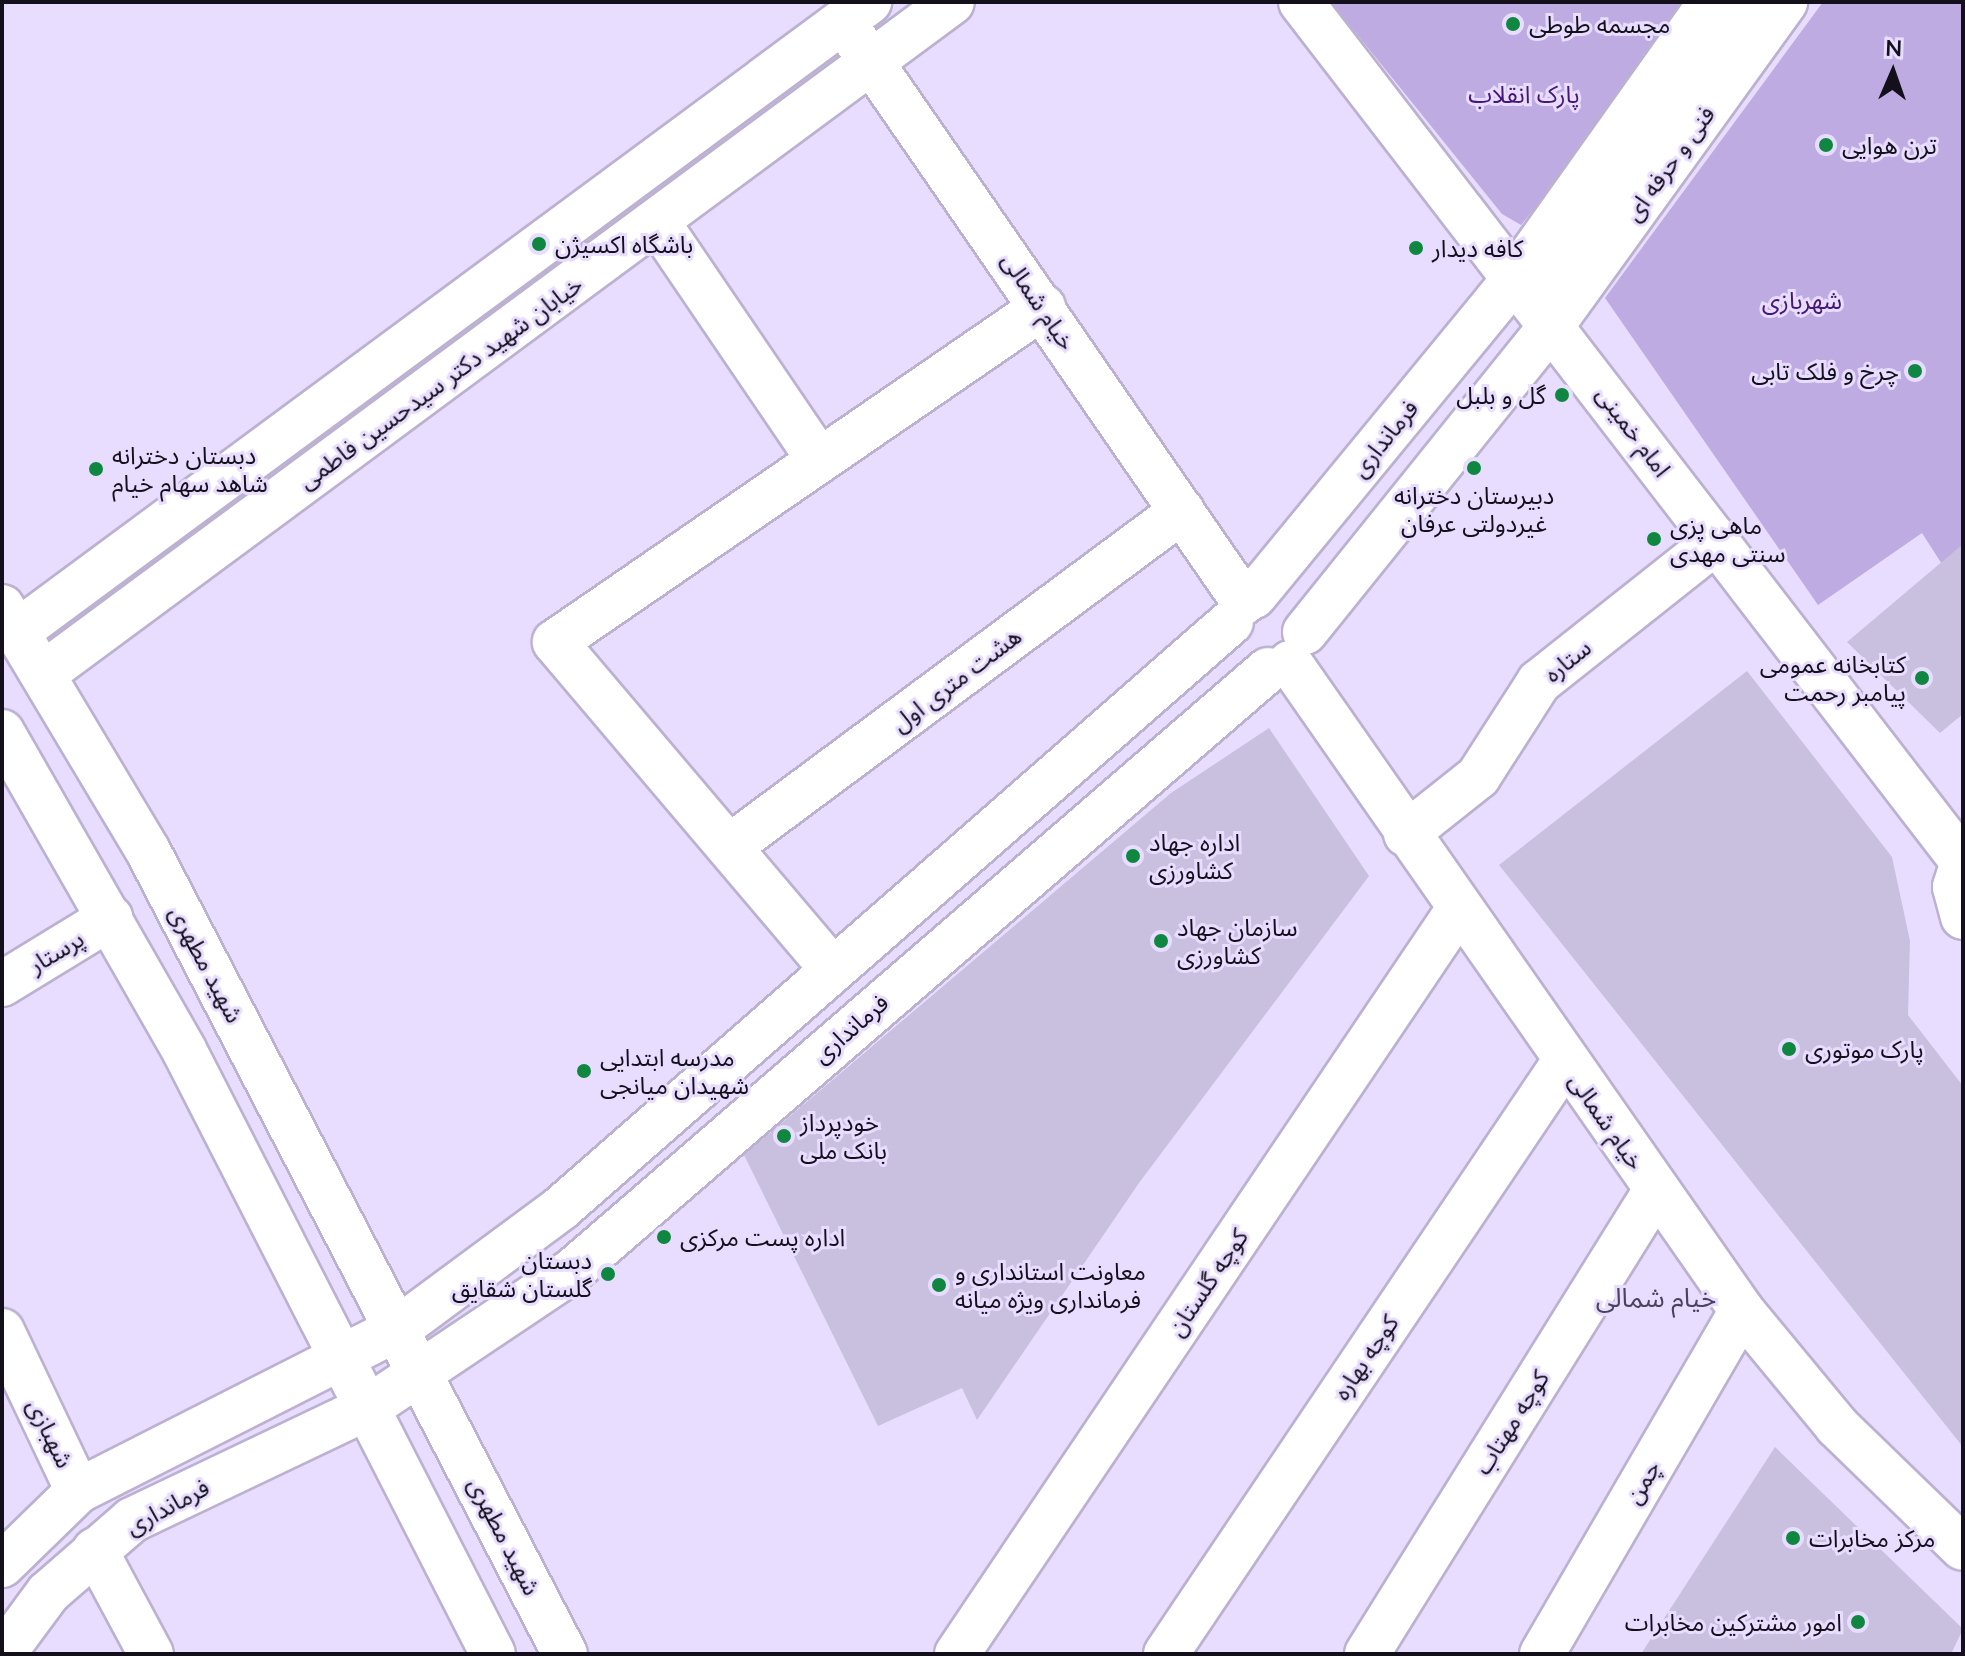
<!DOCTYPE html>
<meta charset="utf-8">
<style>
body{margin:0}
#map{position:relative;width:1965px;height:1656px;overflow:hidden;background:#e8ddff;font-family:Lato,"Noto Sans Arabic",sans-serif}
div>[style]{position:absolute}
.green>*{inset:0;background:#beabe2}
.building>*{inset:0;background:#c9bfdf}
.roads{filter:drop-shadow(2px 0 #bcb1d1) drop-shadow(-2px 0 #bcb1d1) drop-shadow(0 2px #bcb1d1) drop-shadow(0 -2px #bcb1d1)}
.minor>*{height:44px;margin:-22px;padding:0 22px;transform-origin:22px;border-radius:22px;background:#fff}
.major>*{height:44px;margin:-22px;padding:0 22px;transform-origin:22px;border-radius:22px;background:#fff}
.dots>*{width:22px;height:22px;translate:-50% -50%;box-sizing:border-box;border:4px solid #e8ddff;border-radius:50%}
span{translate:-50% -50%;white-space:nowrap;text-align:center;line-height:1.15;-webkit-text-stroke:6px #e8ddff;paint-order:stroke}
.poi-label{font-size:24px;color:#14101b}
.left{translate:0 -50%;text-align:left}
.right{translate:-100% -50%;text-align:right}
.park-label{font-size:24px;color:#451776}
.street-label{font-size:24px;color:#14101b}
.neighbourhood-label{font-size:26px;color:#4b425d}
.frame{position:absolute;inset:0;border:4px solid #14101b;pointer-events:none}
.north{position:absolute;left:1853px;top:32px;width:80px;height:80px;-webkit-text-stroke:6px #e8ddff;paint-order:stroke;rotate:2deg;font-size:22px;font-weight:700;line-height:32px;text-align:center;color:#14101b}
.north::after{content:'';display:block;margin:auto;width:28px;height:36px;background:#14101b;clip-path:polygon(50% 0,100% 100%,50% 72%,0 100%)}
</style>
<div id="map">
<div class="green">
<i style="clip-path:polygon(1331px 2px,1701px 2px,1521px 225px,1502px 214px)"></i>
<i style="clip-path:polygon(1823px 2px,1963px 2px,1963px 597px,1922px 533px,1818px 605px,1605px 298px)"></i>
</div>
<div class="building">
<i style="clip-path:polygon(1963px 544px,1963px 714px,1940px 733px,1847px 642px)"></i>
<i style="clip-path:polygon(1747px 671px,1892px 857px,1910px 941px,1908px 1015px,1963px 1086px,1963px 1447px,1499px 865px)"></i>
<i style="clip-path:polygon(1269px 728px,1369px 876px,1139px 1183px,977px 1420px,962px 1388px,878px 1426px,744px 1155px,1171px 793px)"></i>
<i style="clip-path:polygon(1775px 1447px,1963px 1629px,1951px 1654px,1641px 1654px)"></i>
</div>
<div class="roads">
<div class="minor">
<i style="left:856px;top:40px;width:683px;rotate:55.38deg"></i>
<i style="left:658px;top:223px;width:287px;rotate:55.8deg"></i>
<i style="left:1531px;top:299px;width:363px;rotate:-55deg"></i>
<i style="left:1553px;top:324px;width:397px;rotate:-54.2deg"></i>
<i style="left:17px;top:632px;width:1060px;rotate:-36.48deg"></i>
<i style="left:1290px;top:663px;width:790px;rotate:55.1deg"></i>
<i style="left:1742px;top:1311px;width:149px;rotate:50.4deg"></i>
<i style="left:1837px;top:1426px;width:175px;rotate:44.1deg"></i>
<i style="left:43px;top:674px;width:1130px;rotate:-36.47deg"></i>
<i style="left:1406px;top:834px;width:92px;rotate:-38.4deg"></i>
<i style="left:1478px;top:777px;width:113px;rotate:-57.3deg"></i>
<i style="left:1539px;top:682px;width:228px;rotate:-38.4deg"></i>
<i style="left:729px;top:847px;width:564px;rotate:-36.57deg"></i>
<i style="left:833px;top:970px;width:430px;rotate:-130.3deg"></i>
<i style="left:555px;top:642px;width:592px;rotate:-34.47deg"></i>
<i style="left:2px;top:984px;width:127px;rotate:-31.4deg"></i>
<i style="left:2px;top:1331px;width:177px;rotate:64.6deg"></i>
<i style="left:95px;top:1550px;width:118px;rotate:61.7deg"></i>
<i style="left:957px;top:1654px;width:897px;rotate:-56.04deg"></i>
<i style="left:1166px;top:1654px;width:715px;rotate:-56.07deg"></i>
<i style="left:1367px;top:1654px;width:547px;rotate:-58.08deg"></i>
<i style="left:1542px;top:1654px;width:397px;rotate:-59.8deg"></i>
</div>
<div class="major">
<i style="left:1301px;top:2px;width:1085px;rotate:52.41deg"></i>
<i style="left:1963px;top:862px;width:26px;rotate:108deg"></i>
<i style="left:1955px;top:887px;width:31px;rotate:75deg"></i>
<i style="left:1254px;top:596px;width:410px;rotate:-50.6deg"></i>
<i style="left:1514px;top:279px;width:340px;rotate:-54.6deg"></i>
<i style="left:2px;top:607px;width:284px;rotate:59.1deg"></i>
<i style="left:148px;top:851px;width:905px;rotate:62.56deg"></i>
<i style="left:1305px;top:632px;width:395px;rotate:-51.2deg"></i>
<i style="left:2px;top:732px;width:366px;rotate:60.2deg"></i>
<i style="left:184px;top:1050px;width:678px;rotate:62.91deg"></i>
<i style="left:2px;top:1565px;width:106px;rotate:-44.2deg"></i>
<i style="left:78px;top:1491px;width:360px;rotate:-26.9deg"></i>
<i style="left:399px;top:1328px;width:202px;rotate:-36.5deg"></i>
<i style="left:561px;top:1208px;width:890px;rotate:-41.17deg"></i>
<i style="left:3px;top:1654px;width:76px;rotate:-53.6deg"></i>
<i style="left:48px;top:1593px;width:111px;rotate:-41deg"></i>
<i style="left:132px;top:1520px;width:263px;rotate:-25.5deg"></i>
<i style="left:369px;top:1407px;width:243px;rotate:-33.8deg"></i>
<i style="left:571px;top:1272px;width:921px;rotate:-40.82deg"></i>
</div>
</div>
<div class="dots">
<i style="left:1513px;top:24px;background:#0f8740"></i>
<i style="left:1826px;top:145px;background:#0f8740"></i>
<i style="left:539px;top:244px;background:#0f8740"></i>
<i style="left:1416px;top:248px;background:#0f8740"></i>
<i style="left:1915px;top:371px;background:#0f8740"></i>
<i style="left:1562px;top:395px;background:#0f8740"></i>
<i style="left:1474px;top:468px;background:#0f8740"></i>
<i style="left:96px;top:469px;background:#0f8740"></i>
<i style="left:1654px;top:539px;background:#0f8740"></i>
<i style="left:1922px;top:678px;background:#0f8740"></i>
<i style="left:1133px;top:856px;background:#0f8740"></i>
<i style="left:1161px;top:941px;background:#0f8740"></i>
<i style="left:1789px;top:1049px;background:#0f8740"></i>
<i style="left:584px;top:1071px;background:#0f8740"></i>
<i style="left:784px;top:1136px;background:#0f8740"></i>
<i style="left:664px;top:1237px;background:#0f8740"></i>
<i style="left:608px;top:1274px;background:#0f8740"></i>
<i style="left:939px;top:1285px;background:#0f8740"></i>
<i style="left:1793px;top:1538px;background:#0f8740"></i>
<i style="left:1858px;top:1622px;background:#0f8740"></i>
</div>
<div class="poi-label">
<span class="left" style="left:1529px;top:24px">مجسمه طوطی</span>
<span class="left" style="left:1842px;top:145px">ترن هوایی</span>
<span class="left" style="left:555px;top:244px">باشگاه اکسیژن</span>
<span class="left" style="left:1432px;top:248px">کافه دیدار</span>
<span class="right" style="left:1899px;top:371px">چرخ و فلک تابی</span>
<span class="right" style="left:1546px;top:395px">گل و بلبل</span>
<span class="left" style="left:112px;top:469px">دبستان دخترانه<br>شاهد سهام خیام</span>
<span style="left:1474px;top:509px">دبیرستان دخترانه<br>غیردولتی عرفان</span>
<span class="left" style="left:1670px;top:539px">ماهی پزی<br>سنتی مهدی</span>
<span class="right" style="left:1906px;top:678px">کتابخانه عمومی<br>پیامبر رحمت</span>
<span class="left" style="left:1149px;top:856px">اداره جهاد<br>کشاورزی</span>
<span class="left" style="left:1177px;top:941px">سازمان جهاد<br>کشاورزی</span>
<span class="left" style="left:1805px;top:1049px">پارک موتوری</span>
<span class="left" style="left:600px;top:1071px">مدرسه ابتدایی<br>شهیدان میانجی</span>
<span class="left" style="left:800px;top:1136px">خودپرداز<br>بانک ملی</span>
<span class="left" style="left:680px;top:1237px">اداره پست مرکزی</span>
<span class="right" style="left:592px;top:1274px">دبستان<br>گلستان شقایق</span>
<span class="left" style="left:955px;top:1285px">معاونت استانداری و<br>فرمانداری ویژه میانه</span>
<span class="left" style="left:1809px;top:1538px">مرکز مخابرات</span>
<span class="right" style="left:1842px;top:1622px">امور مشترکین مخابرات</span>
</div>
<div class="park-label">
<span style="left:1524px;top:94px">پارک انقلاب</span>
<span style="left:1802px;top:300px">شهربازی</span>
</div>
<div class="street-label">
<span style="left:1669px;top:163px;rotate:-54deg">فنی و حرفه ای</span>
<span style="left:1039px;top:301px;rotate:56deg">خیام شمالی</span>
<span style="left:440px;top:382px;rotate:-36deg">خیابان شهید دکتر سیدحسین فاطمی</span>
<span style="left:1634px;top:431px;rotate:53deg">امام خمینی</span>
<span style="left:1384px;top:438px;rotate:-51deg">فرمانداری</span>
<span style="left:1567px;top:660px;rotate:-39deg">ستاره</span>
<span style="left:956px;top:679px;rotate:-37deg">هشت متری اول</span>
<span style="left:56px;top:951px;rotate:-31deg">پرستار</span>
<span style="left:207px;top:964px;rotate:62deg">شهید مطهری</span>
<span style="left:850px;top:1028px;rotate:-41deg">فرمانداری</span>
<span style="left:1607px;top:1121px;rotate:55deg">خیام شمالی</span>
<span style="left:1207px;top:1282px;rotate:-56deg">کوچه گلستان</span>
<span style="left:1365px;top:1357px;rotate:-56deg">کوچه بهاره</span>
<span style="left:1511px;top:1422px;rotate:-58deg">کوچه مهتاب</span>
<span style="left:51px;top:1433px;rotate:64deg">شهبازی</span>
<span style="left:1642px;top:1482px;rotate:-60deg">چمن</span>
<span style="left:167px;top:1506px;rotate:-28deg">فرمانداری</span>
<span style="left:505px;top:1536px;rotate:63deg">شهید مطهری</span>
</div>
<div class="neighbourhood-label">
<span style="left:1656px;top:1298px">خیام شمالی</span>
</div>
<div class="frame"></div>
<div class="north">N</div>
</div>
